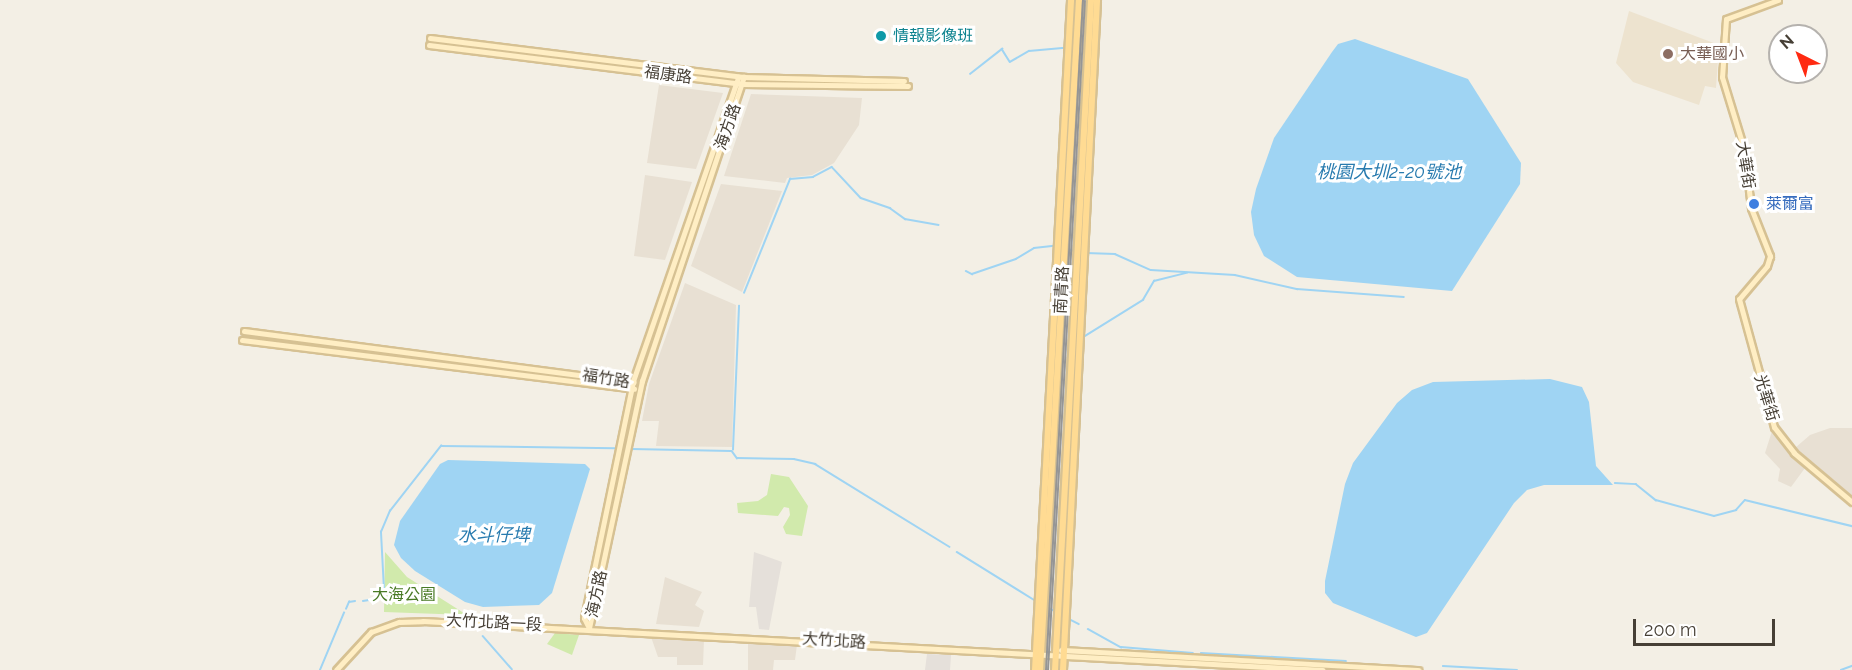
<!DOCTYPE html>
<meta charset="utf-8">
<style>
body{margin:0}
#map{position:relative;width:1852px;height:670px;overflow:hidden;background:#f3efe5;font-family:Raleway,"Noto Sans TC",sans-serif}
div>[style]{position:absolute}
.residential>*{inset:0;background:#e8e0d3}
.industrial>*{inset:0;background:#e5e0da}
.education>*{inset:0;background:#ede3cf}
.green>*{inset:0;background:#d1eaac}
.water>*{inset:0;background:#9fd4f3}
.stream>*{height:1.5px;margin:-0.75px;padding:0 0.75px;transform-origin:0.75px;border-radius:0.75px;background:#9fd4f3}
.roads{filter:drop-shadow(2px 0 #d6c193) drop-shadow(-2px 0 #d6c193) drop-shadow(0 2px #d6c193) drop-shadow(0 -2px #d6c193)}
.secondary>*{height:5px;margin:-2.5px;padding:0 2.5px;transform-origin:2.5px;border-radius:2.5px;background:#ffeec4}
.primary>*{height:6px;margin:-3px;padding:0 3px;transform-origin:3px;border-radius:3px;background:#ffdb93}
.rail>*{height:4px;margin-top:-2px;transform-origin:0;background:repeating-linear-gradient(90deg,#fff 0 4.5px,#959595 0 9px);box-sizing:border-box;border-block:2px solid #959595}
.dots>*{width:16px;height:16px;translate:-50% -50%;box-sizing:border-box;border:3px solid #fff;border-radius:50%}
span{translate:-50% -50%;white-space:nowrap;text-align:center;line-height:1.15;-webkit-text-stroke:6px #fff;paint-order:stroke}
.culture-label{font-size:16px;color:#0d838f}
.left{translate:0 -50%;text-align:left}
.education-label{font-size:16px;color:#785e54}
.street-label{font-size:16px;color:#463f35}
.shop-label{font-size:16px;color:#366cbe}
.park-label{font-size:16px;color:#497a25}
.water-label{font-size:18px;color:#287baf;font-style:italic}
.north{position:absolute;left:1768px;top:24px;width:60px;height:60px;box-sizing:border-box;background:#fff;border:2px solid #b5b2ae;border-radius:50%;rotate:318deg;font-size:16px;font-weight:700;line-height:24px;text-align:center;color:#463f35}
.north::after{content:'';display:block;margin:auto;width:21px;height:27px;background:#ff2a11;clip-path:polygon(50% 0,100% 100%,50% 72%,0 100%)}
.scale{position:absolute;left:1633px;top:619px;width:142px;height:27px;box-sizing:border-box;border:3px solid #463f35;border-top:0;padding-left:8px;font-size:18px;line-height:21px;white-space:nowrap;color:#463f35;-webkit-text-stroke:4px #fff;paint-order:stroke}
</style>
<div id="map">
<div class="residential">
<i style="clip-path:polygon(659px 85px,723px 93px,696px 169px,647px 163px)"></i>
<i style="clip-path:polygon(751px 94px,862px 98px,859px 125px,834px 163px,812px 175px,787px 178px,785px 183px,724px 176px)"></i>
<i style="clip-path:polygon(645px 175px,692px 182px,665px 260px,634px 256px)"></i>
<i style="clip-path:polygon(721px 184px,782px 191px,742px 292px,691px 266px)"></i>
<i style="clip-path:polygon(685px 283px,736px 305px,732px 447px,656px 446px,659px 421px,642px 421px,649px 384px)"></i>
<i style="clip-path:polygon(1830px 428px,1852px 428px,1852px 497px,1795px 448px,1810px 435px)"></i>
<i style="clip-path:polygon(1772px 431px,1805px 468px,1791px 487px,1778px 481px,1780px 469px,1765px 453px)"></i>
<i style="clip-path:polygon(665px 577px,702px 592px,695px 605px,704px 611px,699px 627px,656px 624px)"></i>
<i style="clip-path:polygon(651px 637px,704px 640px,703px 665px,677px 665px,677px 657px,658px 657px)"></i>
<i style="clip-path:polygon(748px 642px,797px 645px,795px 660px,774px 660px,773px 670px,748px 670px)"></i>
</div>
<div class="industrial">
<i style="clip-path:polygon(754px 552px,782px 562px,769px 630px,759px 629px,756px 607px,749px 607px)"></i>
<i style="clip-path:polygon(927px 654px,951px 655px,950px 670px,925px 670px)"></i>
</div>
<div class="education">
<i style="clip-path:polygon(1629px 11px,1719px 45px,1716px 88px,1705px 86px,1699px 105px,1633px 82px,1616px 63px)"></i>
</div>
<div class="green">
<i style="clip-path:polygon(771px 474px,789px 477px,808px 506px,802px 536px,786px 534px,783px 527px,790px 515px,789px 508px,784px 507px,778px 516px,738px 513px,737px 503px,758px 501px,767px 495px)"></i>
<i style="clip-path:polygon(385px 552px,407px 577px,467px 615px,384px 612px)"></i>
<i style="clip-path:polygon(555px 633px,579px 635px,572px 655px,547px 644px)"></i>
</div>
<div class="water">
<i style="clip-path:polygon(1355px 39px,1468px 79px,1521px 163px,1520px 184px,1452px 291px,1297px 277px,1264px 256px,1254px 235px,1251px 212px,1256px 189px,1274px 138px,1332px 52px,1338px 44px)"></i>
<i style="clip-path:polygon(1550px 379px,1582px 387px,1589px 402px,1596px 466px,1613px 485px,1544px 485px,1527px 490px,1514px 503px,1427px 633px,1416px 637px,1333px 603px,1325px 593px,1325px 581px,1345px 484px,1353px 463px,1397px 403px,1412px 390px,1433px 382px)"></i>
<i style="clip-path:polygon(448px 460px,585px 464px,590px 469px,552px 593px,539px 605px,483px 607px,465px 602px,415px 571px,401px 558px,394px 545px,400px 521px,440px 464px)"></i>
</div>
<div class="stream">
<i style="left:970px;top:74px;width:41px;rotate:-38deg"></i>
<i style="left:1002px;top:49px;width:15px;rotate:58deg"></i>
<i style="left:1010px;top:62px;width:22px;rotate:-30deg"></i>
<i style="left:1029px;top:51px;width:36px;rotate:-5deg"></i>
<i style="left:1068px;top:249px;width:6px;rotate:18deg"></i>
<i style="left:1086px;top:253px;width:29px;rotate:2deg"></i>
<i style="left:1115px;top:254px;width:39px;rotate:24deg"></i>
<i style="left:1151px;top:270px;width:84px;rotate:3.4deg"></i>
<i style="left:1235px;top:275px;width:64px;rotate:12.7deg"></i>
<i style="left:1297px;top:289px;width:107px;rotate:4.3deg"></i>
<i style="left:966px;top:271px;width:7px;rotate:27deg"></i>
<i style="left:972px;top:274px;width:46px;rotate:-18.8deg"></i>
<i style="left:1016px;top:259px;width:21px;rotate:-31deg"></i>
<i style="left:1034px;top:248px;width:20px;rotate:-6deg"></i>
<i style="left:744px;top:293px;width:123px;rotate:-68deg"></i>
<i style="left:790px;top:179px;width:23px;rotate:-5deg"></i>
<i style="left:813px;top:177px;width:21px;rotate:-28deg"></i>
<i style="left:832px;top:167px;width:42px;rotate:46.9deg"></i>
<i style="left:861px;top:198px;width:31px;rotate:19deg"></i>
<i style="left:890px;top:208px;width:19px;rotate:36deg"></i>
<i style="left:905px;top:219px;width:34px;rotate:10deg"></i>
<i style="left:1082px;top:338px;width:72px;rotate:-31.9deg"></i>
<i style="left:1143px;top:300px;width:22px;rotate:-60deg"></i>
<i style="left:1154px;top:281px;width:34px;rotate:-14deg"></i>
<i style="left:632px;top:449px;width:99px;rotate:1.2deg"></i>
<i style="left:733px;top:450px;width:144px;rotate:-87.6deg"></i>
<i style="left:732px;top:451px;width:9px;rotate:54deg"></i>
<i style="left:737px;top:458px;width:57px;rotate:1deg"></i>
<i style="left:794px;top:459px;width:22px;rotate:13deg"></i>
<i style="left:815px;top:464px;width:158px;rotate:31.6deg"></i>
<i style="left:1615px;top:483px;width:21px;rotate:3deg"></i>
<i style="left:1636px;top:484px;width:26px;rotate:39deg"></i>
<i style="left:1656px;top:500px;width:60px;rotate:15.4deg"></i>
<i style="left:1714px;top:516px;width:23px;rotate:-15deg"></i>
<i style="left:1736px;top:510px;width:13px;rotate:-48deg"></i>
<i style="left:1745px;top:500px;width:110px;rotate:13.7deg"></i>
<i style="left:957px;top:552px;width:93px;rotate:31.8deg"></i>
<i style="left:363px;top:601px;width:19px;rotate:-9deg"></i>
<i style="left:382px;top:598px;width:8px;rotate:-76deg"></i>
<i style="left:384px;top:590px;width:58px;rotate:-93deg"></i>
<i style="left:381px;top:532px;width:23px;rotate:-67deg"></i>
<i style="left:390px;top:511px;width:83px;rotate:-51.9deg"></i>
<i style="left:441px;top:446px;width:174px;rotate:0.7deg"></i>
<i style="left:1047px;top:607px;width:9px;rotate:27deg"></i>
<i style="left:346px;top:609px;width:8px;rotate:-67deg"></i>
<i style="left:349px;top:602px;width:6px;rotate:-9deg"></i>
<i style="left:1069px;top:619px;width:11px;rotate:27deg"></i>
<i style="left:1088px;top:629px;width:38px;rotate:29deg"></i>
<i style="left:1121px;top:647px;width:72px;rotate:4.8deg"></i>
<i style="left:483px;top:636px;width:44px;rotate:48.7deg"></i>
<i style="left:1201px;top:653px;width:145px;rotate:3.2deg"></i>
<i style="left:1443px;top:666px;width:74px;rotate:3.1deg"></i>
<i style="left:320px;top:670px;width:62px;rotate:-67.2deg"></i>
<i style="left:1841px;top:670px;width:12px;rotate:-20deg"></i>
</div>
<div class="roads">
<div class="secondary">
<i style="left:1778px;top:0;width:55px;rotate:159.9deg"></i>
<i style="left:1726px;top:19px;width:58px;rotate:93.9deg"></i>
<i style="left:1722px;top:77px;width:75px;rotate:73deg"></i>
<i style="left:1744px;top:149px;width:59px;rotate:83.2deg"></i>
<i style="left:1751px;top:208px;width:52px;rotate:68.4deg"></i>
<i style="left:1770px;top:256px;width:10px;rotate:107deg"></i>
<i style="left:1767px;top:266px;width:43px;rotate:130.3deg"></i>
<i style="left:1739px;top:299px;width:133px;rotate:74.7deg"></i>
<i style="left:1774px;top:427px;width:33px;rotate:52deg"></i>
<i style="left:1794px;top:453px;width:76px;rotate:40.2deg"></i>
<i style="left:430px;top:38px;width:316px;rotate:7.1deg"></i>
<i style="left:744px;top:77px;width:160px;rotate:1.4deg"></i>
<i style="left:429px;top:45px;width:316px;rotate:7.1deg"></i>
<i style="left:743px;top:84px;width:165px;rotate:0.7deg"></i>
<i style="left:244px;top:331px;width:393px;rotate:7.5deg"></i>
<i style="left:242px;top:340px;width:395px;rotate:7.1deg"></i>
<i style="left:589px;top:628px;width:11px;rotate:-117deg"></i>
<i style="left:584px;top:618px;width:242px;rotate:-78.3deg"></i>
<i style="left:633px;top:381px;width:322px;rotate:-70.9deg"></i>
<i style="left:589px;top:628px;width:253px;rotate:-77.9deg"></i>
<i style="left:642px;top:381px;width:321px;rotate:-71.5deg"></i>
<i style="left:1061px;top:650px;width:358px;rotate:3.2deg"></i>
<i style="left:336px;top:670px;width:52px;rotate:-47.4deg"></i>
<i style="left:371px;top:632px;width:30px;rotate:-20deg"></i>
<i style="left:399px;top:622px;width:24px;rotate:-2deg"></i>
<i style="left:423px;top:621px;width:901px;rotate:3.12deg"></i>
</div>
<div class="primary">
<i style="left:1035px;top:670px;width:671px;rotate:-86.92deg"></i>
<i style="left:1040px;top:670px;width:671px;rotate:-86.67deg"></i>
<i style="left:1055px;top:670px;width:671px;rotate:-86.92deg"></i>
<i style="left:1063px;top:670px;width:671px;rotate:-87.09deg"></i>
</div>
</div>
<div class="rail">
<i style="left:1047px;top:670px;width:671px;rotate:-86.84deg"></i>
</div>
<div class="dots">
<i style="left:881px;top:36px;background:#0f9aa8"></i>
<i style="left:1668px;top:54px;background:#8d6e63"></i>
<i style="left:1754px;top:204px;background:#3f7fe0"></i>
</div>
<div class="culture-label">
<span class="left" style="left:893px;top:36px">情報影像班</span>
</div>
<div class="education-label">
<span class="left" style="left:1680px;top:54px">大華國小</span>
</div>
<div class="street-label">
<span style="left:668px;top:75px;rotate:8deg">福康路</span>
<span style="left:728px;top:127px;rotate:-71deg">海方路</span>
<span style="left:1745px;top:165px;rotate:81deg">大華街</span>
<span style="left:1062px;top:290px;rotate:-87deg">南青路</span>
<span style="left:606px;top:379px;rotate:9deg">福竹路</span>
<span style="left:1766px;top:398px;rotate:73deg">光華街</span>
<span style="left:597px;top:594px;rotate:-78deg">海方路</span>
<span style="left:494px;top:623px;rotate:3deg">大竹北路一段</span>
<span style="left:834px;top:641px;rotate:4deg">大竹北路</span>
</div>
<div class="shop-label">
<span class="left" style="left:1766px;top:204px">萊爾富</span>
</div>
<div class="park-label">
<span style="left:404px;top:595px">大海公園</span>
</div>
<div class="water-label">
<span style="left:1389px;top:172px">桃園大圳2-20號池</span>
<span style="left:494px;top:535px">水斗仔埤</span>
</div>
<div class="north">N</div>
<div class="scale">200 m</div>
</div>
